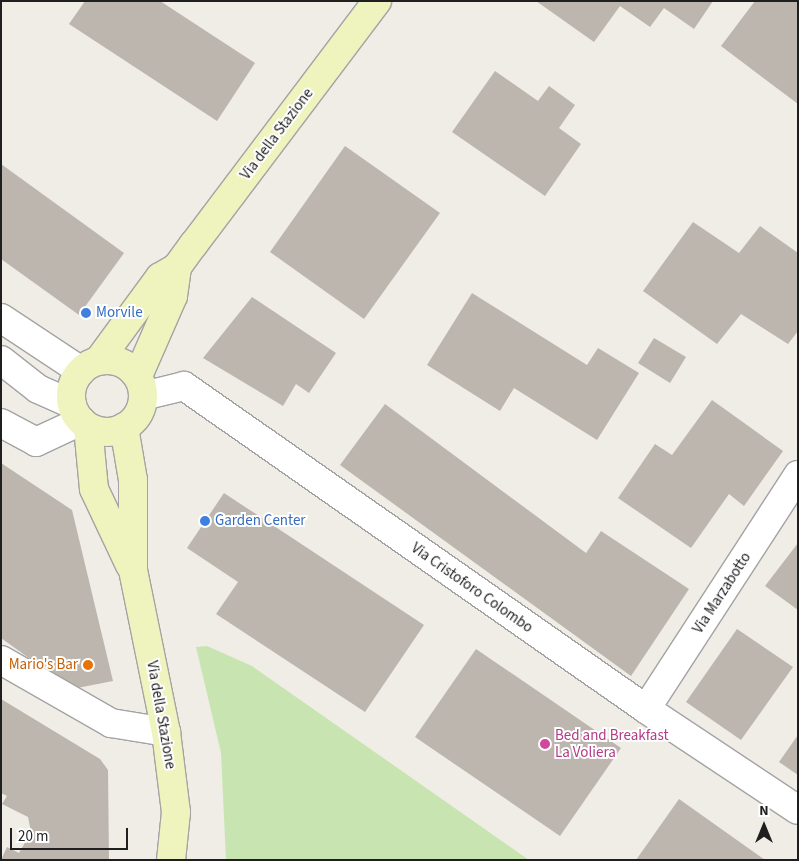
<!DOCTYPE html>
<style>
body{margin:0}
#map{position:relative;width:799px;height:861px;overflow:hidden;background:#efede6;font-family:"Source Sans 3",sans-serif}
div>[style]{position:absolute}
.grass>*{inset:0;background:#c8e5b1}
.building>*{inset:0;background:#bcb6af}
.roads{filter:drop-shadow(1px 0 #a3a3a3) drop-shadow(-1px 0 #a3a3a3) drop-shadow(0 1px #a3a3a3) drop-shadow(0 -1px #a3a3a3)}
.street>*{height:28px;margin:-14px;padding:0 14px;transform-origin:14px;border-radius:14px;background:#fff}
.secondary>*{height:28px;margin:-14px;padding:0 14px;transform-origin:14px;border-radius:14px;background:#eff4bf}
.secondary>.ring{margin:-14px;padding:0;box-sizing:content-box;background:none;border:28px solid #eff4bf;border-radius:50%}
.dots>*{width:14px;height:14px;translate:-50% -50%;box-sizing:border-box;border:2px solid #fff;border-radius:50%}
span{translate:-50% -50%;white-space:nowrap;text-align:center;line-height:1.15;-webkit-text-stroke:4px #fff;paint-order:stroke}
.street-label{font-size:15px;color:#1f1f1f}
.shop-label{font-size:15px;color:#366cbe}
.left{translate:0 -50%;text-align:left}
.food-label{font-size:15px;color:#c56008}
.right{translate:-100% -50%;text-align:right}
.hotel-label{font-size:15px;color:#b23c85}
.frame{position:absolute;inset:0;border:2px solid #1f1f1f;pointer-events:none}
.north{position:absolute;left:739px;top:801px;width:50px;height:50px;-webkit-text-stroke:4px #fff;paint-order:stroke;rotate:0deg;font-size:14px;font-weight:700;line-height:20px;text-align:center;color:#1f1f1f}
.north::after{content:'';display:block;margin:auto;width:18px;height:22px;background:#1f1f1f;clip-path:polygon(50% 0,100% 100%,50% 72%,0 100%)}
.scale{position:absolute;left:10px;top:828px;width:118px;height:22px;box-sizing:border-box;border:2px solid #1f1f1f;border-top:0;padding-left:6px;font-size:15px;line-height:18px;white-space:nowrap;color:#1f1f1f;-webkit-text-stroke:4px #fff;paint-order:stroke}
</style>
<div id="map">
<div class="grass">
<i style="clip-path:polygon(207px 646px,252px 666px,529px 860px,226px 860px,221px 753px,196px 647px)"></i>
</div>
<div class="building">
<i style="clip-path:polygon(85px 1px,160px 1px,255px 63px,217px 121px,69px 24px)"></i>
<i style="clip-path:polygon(536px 1px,713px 1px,694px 29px,664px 8px,650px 27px,620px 6px,594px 42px)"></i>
<i style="clip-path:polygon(755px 1px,798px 1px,798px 104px,721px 46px)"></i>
<i style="clip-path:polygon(495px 71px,538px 101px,549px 86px,575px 105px,559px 128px,581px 144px,545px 196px,452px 132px)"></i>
<i style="clip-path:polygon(345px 146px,440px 213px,364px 319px,270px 252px)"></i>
<i style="clip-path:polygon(1px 164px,124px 253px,79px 315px,1px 259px)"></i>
<i style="clip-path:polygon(693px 222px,739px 253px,760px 226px,798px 253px,798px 331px,788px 344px,741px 314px,717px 344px,643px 291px)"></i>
<i style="clip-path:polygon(472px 293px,587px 365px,598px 348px,639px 373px,597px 440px,514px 388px,500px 411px,427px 365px)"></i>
<i style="clip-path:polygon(252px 297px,336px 353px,309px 393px,296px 384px,283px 406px,203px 358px)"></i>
<i style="clip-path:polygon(654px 338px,686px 357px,670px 383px,638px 363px)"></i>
<i style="clip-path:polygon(712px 400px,783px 451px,744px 506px,729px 494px,691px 548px,618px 498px,655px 444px,672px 455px)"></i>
<i style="clip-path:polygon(385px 404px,586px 553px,601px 531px,689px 589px,631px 676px,340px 465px)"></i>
<i style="clip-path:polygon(1px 463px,72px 510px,113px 681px,72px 689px,1px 638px)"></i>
<i style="clip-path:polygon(224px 493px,424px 625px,365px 712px,216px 614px,238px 582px,187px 548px)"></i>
<i style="clip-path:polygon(798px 543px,798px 610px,765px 586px)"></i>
<i style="clip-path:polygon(737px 629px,793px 667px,741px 740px,686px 702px)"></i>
<i style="clip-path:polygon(476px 649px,621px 748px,560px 836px,415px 737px)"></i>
<i style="clip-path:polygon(1px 699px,100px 759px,108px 770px,109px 860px,1px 860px,7px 847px,19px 853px,31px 832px,28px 817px,2px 804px,7px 796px,1px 793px)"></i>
<i style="clip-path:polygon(798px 735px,798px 775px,779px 762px)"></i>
<i style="clip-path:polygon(679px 799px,765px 860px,636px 860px)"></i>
</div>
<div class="roads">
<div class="street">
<i style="left:1px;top:318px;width:96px;rotate:33.5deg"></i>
<i style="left:1px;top:360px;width:47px;rotate:38.1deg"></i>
<i style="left:38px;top:389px;width:37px;rotate:24deg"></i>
<i style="left:143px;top:396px;width:42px;rotate:-13.7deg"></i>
<i style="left:184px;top:386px;width:564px;rotate:34.96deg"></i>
<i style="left:646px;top:709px;width:182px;rotate:33.6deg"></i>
<i style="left:1px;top:423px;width:40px;rotate:28deg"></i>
<i style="left:36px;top:442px;width:50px;rotate:-25deg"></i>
<i style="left:1px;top:660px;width:127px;rotate:29.8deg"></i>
<i style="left:111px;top:723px;width:56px;rotate:9.3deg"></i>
<i style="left:646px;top:709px;width:279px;rotate:-57deg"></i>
</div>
<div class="secondary">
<i class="ring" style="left:71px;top:360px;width:44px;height:44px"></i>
<i style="left:99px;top:360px;width:103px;rotate:-53.7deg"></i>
<i style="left:160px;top:277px;width:20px;rotate:-30deg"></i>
<i style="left:177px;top:267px;width:29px;rotate:-54deg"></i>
<i style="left:194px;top:244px;width:304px;rotate:-53deg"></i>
<i style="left:138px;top:376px;width:87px;rotate:-66.4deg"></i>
<i style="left:173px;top:296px;width:29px;rotate:-82deg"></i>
<i style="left:88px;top:427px;width:62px;rotate:84.5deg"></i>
<i style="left:94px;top:489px;width:84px;rotate:64.7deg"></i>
<i style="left:124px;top:427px;width:54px;rotate:80.4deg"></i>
<i style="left:133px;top:480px;width:90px;rotate:90deg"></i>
<i style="left:133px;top:570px;width:165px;rotate:78.5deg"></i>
<i style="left:166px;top:732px;width:81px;rotate:82.9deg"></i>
<i style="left:176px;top:812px;width:48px;rotate:95.9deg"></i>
</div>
</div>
<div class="dots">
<i style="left:86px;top:313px;background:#3f7fe0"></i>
<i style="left:205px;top:521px;background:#3f7fe0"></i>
<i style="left:88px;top:665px;background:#e8710a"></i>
<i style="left:545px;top:744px;background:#d1479c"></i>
</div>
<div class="street-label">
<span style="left:277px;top:134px;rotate:-53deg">Via della Stazione</span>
<span style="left:472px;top:588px;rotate:35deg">Via Cristoforo Colombo</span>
<span style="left:722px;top:593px;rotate:-57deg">Via Marzabotto</span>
<span style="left:161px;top:715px;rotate:80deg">Via della Stazione</span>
</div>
<div class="shop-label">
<span class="left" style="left:96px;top:313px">Morvile</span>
<span class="left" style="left:215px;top:521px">Garden Center</span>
</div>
<div class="food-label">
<span class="right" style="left:78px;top:665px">Mario's Bar</span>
</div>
<div class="hotel-label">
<span class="left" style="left:555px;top:744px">Bed and Breakfast<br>La Voliera</span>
</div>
<div class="frame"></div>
<div class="north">N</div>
<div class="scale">20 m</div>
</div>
